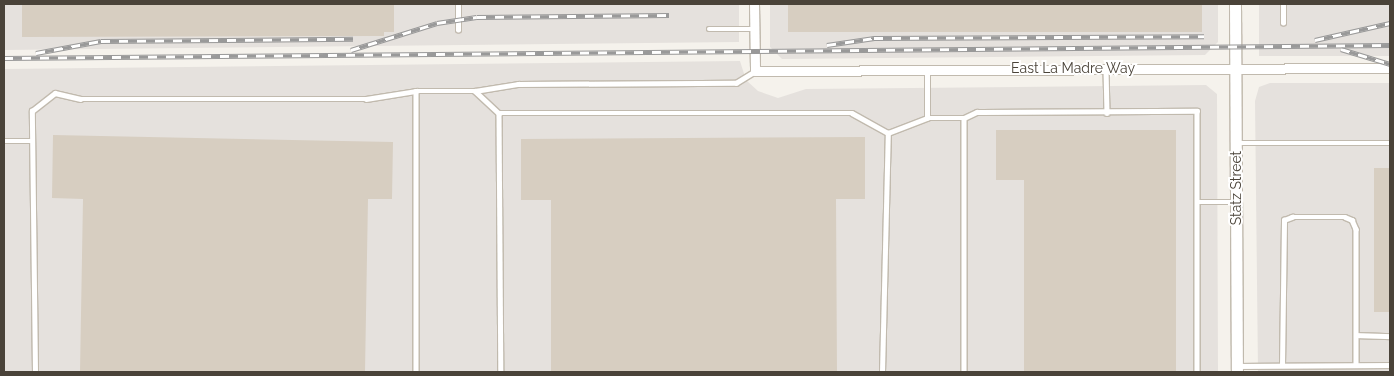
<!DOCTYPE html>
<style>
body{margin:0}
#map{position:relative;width:1394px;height:376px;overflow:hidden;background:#f5f2ec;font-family:Raleway,sans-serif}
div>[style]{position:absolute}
.industrial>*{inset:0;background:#e5e1dd}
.building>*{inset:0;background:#d7cec1}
.roads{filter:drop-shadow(1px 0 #c1baae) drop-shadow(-1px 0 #c1baae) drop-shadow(0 1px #c1baae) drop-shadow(0 -1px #c1baae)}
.service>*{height:4.5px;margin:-2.25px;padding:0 2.25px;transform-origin:2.25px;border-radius:2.25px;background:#fff}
.minor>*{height:9px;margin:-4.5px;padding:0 4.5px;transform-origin:4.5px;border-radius:4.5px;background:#fff}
.tertiary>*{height:11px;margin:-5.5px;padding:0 5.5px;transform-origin:5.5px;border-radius:5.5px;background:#fff}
.rail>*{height:5px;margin-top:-2.5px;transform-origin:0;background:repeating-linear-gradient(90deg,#fff 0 9px,#999 0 18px);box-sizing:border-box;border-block:1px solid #999}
span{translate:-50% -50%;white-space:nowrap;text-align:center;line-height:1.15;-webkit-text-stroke:4px #fff;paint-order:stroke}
.street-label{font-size:14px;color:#4a4339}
.frame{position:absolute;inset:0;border:5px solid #4a4339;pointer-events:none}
</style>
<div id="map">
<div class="industrial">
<i style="clip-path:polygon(4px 4px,739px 4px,739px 42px,4px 50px)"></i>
<i style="clip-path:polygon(770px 4px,1218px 4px,1218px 42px,1205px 55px,782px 59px,770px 47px)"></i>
<i style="clip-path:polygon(1259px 4px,1390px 4px,1390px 56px,1259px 56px)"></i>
<i style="clip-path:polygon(740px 61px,746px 80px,758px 91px,778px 98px,806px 89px,1206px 85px,1217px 94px,1218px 372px,4px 372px,4px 69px)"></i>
<i style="clip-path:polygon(1270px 83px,1390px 83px,1390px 372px,1258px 372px,1255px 101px,1259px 87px)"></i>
</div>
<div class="building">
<i style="clip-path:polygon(22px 4px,394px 4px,394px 32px,384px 32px,384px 36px,22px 37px)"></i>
<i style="clip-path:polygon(788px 4px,1202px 4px,1202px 32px,788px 32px)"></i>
<i style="clip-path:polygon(996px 130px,1176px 130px,1176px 372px,1024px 372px,1024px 180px,996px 180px)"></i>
<i style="clip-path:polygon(53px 135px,393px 142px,392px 199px,368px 199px,365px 372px,80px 372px,83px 199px,52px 198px)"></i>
<i style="clip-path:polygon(865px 137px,865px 199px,836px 199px,837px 372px,551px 372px,551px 200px,521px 200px,521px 139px)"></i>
<i style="clip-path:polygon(1374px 168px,1390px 168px,1390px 312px,1374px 312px)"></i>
</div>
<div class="roads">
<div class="service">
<i style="left:1283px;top:23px;width:19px;rotate:-90deg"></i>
<i style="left:709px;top:29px;width:45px"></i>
<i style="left:458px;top:30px;width:26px;rotate:-90deg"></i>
<i style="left:1106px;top:69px;width:44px;rotate:88.7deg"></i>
<i style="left:416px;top:91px;width:281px;rotate:90deg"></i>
<i style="left:475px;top:91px;width:33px;rotate:43deg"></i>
<i style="left:499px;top:113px;width:353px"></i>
<i style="left:852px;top:113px;width:41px;rotate:29.1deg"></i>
<i style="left:888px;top:133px;width:42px;rotate:-21deg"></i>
<i style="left:927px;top:118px;width:37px"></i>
<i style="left:964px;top:118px;width:14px;rotate:-25deg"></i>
<i style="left:977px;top:112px;width:220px;rotate:-0.3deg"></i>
<i style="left:1197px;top:111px;width:261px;rotate:90deg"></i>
<i style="left:499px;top:113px;width:259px;rotate:89.6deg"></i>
<i style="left:927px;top:118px;width:47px;rotate:-90deg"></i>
<i style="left:964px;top:118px;width:254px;rotate:90deg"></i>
<i style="left:4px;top:141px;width:29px"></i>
<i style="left:1237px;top:143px;width:153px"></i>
<i style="left:1197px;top:202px;width:37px"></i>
<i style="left:1356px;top:335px;width:34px;rotate:2deg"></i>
<i style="left:1282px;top:365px;width:145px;rotate:-89.2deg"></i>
<i style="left:1284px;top:220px;width:9px;rotate:-21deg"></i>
<i style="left:1292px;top:217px;width:53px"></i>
<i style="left:1345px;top:217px;width:8px;rotate:23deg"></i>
<i style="left:1352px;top:220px;width:10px;rotate:66deg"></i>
<i style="left:1356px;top:229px;width:136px;rotate:90deg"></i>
<i style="left:1238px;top:366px;width:152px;rotate:-0.4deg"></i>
<i style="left:35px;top:372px;width:261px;rotate:-90.7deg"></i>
<i style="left:32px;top:111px;width:29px;rotate:-38deg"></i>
<i style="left:55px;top:93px;width:26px;rotate:13deg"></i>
<i style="left:80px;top:99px;width:286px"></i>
<i style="left:366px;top:99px;width:51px;rotate:-9.1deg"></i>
<i style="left:416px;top:91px;width:59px"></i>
<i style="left:475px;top:91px;width:44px;rotate:-9.2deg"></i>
<i style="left:518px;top:84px;width:218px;rotate:-0.3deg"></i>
<i style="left:736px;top:83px;width:22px;rotate:-32deg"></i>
<i style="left:882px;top:372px;width:239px;rotate:-88.6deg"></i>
</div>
<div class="minor">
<i style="left:754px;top:4px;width:67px;rotate:89.1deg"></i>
<i style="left:755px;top:71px;width:635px;rotate:-0.27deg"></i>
</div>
<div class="tertiary">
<i style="left:1235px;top:4px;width:368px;rotate:89.7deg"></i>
</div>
</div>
<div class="rail">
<i style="left:1315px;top:40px;width:77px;rotate:-12.8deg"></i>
<i style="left:827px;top:45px;width:48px;rotate:-8.5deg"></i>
<i style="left:874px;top:38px;width:330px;rotate:-0.3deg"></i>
<i style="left:1341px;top:49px;width:51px;rotate:17deg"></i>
<i style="left:351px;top:50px;width:90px;rotate:-17.4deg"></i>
<i style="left:437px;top:23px;width:40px;rotate:-8.5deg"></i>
<i style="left:477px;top:17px;width:192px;rotate:-0.6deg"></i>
<i style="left:36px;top:53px;width:66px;rotate:-10.5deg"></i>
<i style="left:101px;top:41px;width:252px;rotate:-0.5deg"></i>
<i style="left:4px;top:58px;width:1386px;rotate:-0.54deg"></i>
</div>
<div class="street-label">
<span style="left:1073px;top:68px">East La Madre Way</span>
<span style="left:1236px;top:188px;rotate:-90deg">Statz Street</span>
</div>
<div class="frame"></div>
</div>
